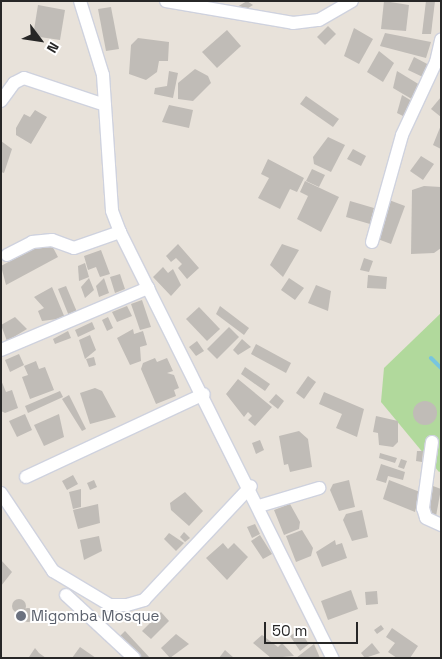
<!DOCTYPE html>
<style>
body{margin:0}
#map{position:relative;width:442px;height:659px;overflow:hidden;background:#e8e2da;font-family:"Space Grotesk",sans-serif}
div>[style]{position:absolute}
.green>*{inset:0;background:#b1d99c}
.stream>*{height:4px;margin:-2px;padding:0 2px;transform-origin:2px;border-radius:2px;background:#78c5df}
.building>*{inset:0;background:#c0bcb7}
.round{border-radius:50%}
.roads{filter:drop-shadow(1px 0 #cfd2de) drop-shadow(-1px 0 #cfd2de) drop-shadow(0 1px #cfd2de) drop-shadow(0 -1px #cfd2de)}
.minor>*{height:12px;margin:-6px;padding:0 6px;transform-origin:6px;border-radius:6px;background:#fff}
.dots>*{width:14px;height:14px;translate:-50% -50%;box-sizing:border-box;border:2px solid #fff;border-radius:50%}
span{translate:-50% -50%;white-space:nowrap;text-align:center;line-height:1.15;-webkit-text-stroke:4px #fff;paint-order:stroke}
.worship-label{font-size:15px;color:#5b616d}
.left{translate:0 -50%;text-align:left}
.frame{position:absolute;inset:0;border:2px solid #272727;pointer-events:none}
.north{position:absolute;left:15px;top:15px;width:50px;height:50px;-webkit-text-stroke:4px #fff;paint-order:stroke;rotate:121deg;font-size:14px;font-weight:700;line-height:20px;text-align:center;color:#272727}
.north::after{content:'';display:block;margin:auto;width:18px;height:22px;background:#272727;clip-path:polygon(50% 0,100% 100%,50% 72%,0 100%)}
.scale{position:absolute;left:264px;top:622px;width:94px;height:22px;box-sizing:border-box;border:2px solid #272727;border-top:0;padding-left:6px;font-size:15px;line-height:18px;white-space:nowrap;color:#272727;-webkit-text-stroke:4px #fff;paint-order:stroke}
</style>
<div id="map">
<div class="green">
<i style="clip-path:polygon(441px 313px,441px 471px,439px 472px,381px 402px,384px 368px)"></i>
</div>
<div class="stream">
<i style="left:431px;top:358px;width:14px;rotate:45deg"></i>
</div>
<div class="building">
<i style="clip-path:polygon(247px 1px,253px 5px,240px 13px,237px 7px)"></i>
<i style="clip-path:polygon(384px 1px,409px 5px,406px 31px,381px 29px)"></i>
<i style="clip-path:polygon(426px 1px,435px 1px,431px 34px,422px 34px)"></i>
<i style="clip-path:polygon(38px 5px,65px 10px,60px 40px,33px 36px)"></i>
<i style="clip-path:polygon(111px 7px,119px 49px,106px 51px,98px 9px)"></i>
<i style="clip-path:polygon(328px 26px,336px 34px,325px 45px,317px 37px)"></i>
<i style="clip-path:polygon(354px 28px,373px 39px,359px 64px,344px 56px)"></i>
<i style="clip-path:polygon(227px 30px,241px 46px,217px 68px,202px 52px)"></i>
<i style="clip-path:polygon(385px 33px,431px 42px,426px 58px,380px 46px)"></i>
<i style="clip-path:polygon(138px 38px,169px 42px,168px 61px,159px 61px,157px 72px,146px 80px,129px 74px,131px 45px)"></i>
<i style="clip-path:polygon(379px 51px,394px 63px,383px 82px,367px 72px)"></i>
<i style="clip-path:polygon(414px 57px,431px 66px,425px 78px,408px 70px)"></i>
<i style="clip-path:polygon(195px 69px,208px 76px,211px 83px,193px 101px,178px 99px,178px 83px)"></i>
<i style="clip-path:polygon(169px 71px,178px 73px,173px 98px,154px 94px,155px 88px,167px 86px)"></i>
<i style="clip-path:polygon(397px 71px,420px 85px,415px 101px,393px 88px)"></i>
<i style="clip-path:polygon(402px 95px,415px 103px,407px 118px,397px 113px)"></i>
<i style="clip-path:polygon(306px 96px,339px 119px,333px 127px,300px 104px)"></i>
<i style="clip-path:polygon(441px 97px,441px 117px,431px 109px)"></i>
<i style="clip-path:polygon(169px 105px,193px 110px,189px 128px,162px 122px)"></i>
<i style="clip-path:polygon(35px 110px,47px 117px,31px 144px,16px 135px,16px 128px,24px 114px,30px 117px)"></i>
<i style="clip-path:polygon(441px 125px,441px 149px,433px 145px)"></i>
<i style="clip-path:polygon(328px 137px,345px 145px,331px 172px,314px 164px,313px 157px)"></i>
<i style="clip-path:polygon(1px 141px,12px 149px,4px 173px,1px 172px)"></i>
<i style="clip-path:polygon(353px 149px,366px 156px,361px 166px,347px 159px)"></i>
<i style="clip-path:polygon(421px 156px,434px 164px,423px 180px,410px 171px)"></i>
<i style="clip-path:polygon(268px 159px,304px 178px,297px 192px,290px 189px,280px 209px,258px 198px,269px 178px,261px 174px)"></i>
<i style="clip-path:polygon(312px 169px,325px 175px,319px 187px,306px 181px)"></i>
<i style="clip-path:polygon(305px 181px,339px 197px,321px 232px,297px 219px,308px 196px,300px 192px)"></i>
<i style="clip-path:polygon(424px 186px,441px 187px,441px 248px,434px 253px,411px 254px,412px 190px)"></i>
<i style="clip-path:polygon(389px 200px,405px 206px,391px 244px,375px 238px)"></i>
<i style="clip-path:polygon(350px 201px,374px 208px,370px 224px,346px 217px)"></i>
<i style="clip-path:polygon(49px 240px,58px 257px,6px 285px,1px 266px)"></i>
<i style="clip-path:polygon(178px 244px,199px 268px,187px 279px,178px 268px,182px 264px,176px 258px,171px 262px,166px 256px)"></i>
<i style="clip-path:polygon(282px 244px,299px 250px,283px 277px,270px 265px)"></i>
<i style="clip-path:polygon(101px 250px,110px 274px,100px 277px,96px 267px,88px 270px,84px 256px)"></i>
<i style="clip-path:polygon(364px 258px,373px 261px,369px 272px,360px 270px)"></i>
<i style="clip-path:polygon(85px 263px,89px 277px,79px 281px,78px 266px)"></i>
<i style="clip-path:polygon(163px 267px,168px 273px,173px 269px,181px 285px,171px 296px,153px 277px)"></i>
<i style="clip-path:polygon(120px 274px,125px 289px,115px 293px,110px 277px)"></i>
<i style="clip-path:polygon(368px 275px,387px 277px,386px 289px,367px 288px)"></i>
<i style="clip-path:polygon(89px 278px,94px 290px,85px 298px,81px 287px)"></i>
<i style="clip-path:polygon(104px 278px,109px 293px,99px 297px,96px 286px)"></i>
<i style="clip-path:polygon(289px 278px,304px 288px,295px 300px,281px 290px)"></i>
<i style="clip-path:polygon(316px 285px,331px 291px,328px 311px,308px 303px)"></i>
<i style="clip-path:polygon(66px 286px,77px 312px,69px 316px,58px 289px)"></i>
<i style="clip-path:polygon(52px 287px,65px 318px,42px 321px,38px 311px,44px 308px,34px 297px)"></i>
<i style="clip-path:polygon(142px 300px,151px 327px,140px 330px,131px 304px)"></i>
<i style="clip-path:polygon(127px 306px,132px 316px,117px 322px,112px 312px)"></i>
<i style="clip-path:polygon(220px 306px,249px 328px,244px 335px,216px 314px)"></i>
<i style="clip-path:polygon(199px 307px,220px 329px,207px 341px,186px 319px)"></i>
<i style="clip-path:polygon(15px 317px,27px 329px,7px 341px,1px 325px)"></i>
<i style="clip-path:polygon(108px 317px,113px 328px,107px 331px,102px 320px)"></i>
<i style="clip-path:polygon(92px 322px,95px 329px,78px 337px,75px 330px)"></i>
<i style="clip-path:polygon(229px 327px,239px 337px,217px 359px,207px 349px)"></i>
<i style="clip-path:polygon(133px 329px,134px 334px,143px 331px,147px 345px,140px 347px,141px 361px,130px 365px,117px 338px)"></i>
<i style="clip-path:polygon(68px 331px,71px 338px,55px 344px,53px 339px)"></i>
<i style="clip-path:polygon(90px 335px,96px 350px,85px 359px,79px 340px)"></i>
<i style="clip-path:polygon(242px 339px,251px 347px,238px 355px,233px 350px)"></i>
<i style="clip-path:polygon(197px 341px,204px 351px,196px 356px,189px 347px)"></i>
<i style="clip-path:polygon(256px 344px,291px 363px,286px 373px,251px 354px)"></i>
<i style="clip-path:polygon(19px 354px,24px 365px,10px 372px,5px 360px)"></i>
<i style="clip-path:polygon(94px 357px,96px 365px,89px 367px,86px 359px)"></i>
<i style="clip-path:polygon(155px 358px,157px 362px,167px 358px,173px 371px,167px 373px,174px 375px,179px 388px,174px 390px,176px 396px,156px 404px,141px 369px,143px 363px)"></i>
<i style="clip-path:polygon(36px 361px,39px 369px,45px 367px,54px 390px,30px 399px,22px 377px,28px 375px,24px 366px)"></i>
<i style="clip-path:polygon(245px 367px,270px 384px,265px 391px,241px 374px)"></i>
<i style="clip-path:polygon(308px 376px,316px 382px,304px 399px,296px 393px)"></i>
<i style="clip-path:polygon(238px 379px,272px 407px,255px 426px,248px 420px,252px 416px,248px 412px,244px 417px,226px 394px)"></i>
<i style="clip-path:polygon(1px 380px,6px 392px,12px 390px,18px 408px,5px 413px,1px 411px)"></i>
<i style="clip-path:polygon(95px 388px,102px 391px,116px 417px,90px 424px,80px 393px)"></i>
<i style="clip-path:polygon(60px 391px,63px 397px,28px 413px,25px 406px)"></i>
<i style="clip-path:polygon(324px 392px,364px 409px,357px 437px,336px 428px,342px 414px,319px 404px)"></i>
<i style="clip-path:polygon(276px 394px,284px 401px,278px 409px,269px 402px)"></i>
<i style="clip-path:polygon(69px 395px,86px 429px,82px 431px,62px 399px)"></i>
<i class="round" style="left:413px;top:401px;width:24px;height:24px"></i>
<i style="clip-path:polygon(25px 414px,32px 430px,17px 437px,9px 421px)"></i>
<i style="clip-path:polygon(59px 414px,64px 437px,44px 446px,34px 425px)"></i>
<i style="clip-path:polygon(376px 416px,398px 421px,398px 442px,393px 447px,379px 445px,378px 433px,373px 432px)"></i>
<i style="clip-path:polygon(299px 431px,308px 439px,312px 467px,290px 472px,288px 464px,284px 465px,279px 436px)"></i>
<i style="clip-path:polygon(260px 440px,264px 450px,256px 454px,252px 443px)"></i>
<i style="clip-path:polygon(417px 451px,423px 451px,422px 462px,416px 461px)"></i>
<i style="clip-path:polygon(380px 453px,397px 458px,395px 463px,379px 458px)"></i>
<i style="clip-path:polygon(401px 459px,407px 461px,404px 469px,398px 467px)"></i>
<i style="clip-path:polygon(381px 464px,405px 472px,403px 480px,388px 476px,386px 483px,376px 480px)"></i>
<i style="clip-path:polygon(73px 475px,78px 484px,67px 490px,62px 481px)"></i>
<i style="clip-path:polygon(94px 480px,97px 487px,90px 490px,87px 483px)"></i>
<i style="clip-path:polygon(349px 480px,355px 507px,339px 511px,330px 490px,333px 484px)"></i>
<i style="clip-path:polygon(389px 480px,420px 492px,415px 512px,383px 499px)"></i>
<i style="clip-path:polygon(433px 486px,441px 489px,436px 516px,425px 513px)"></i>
<i style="clip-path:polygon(81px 489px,81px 507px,73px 509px,69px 492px)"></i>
<i style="clip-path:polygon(185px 492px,203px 511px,189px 526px,171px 510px,170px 503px)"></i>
<i style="clip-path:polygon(98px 504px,100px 523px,78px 529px,73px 510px)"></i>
<i style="clip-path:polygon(290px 504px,300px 522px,299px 529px,284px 535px,274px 510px)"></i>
<i style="clip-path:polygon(362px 510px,368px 537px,352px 541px,343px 520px,346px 514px)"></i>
<i style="clip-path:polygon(255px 524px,260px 534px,252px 538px,247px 527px)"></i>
<i style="clip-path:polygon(302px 530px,313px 548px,311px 556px,296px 562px,286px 536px)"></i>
<i style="clip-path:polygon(184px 532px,190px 538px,185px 542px,180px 537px)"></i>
<i style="clip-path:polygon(169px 533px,184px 543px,176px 551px,164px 539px)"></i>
<i style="clip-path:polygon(260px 535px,272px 554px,263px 559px,251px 541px)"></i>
<i style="clip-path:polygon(99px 536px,102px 551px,84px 560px,80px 540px)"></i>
<i style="clip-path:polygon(335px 540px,336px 545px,342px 543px,347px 558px,322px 567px,316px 552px)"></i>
<i style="clip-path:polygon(223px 543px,228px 549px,234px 543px,248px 557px,227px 580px,206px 558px)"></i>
<i style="clip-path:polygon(1px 560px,12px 572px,1px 586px)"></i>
<i style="clip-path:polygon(351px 590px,358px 609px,328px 620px,321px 601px)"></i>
<i style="clip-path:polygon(377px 591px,378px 604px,366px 605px,365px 592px)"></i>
<i class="round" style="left:12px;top:599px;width:14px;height:14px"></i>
<i class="round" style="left:21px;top:608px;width:14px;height:14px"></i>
<i style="clip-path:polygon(161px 612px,169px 621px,151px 639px,142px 631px)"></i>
<i style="clip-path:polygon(381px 625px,384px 629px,377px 634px,374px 630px)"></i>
<i style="clip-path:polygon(392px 628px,418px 646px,410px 658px,397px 658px,388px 652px,395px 643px,386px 637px)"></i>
<i style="clip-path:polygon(299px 630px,309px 644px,300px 651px,290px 636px)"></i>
<i style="clip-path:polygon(125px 631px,150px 658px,138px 658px,118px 638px)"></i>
<i style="clip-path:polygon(176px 634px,189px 644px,170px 658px,161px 648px)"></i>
<i style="clip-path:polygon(262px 635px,278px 647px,282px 643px,294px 656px,271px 658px,253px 643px)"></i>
<i style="clip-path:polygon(372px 643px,380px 653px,365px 658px,361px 653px)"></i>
<i style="clip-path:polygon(314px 644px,320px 658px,296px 658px)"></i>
<i style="clip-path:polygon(80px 647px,96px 658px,72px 658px)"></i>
<i style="clip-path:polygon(35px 648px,39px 653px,46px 658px,29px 657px)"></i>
<i style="clip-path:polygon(225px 650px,234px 658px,219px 658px)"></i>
</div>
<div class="roads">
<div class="minor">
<i style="left:80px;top:1px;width:77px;rotate:72.7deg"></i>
<i style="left:103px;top:75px;width:136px;rotate:86.2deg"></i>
<i style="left:112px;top:211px;width:22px;rotate:69deg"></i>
<i style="left:120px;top:232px;width:476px;rotate:63.5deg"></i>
<i style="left:166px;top:1px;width:129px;rotate:9.8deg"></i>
<i style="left:293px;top:23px;width:26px;rotate:-7deg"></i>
<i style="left:319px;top:20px;width:38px;rotate:-30deg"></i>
<i style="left:1px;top:101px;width:22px;rotate:-54deg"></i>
<i style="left:14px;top:83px;width:11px;rotate:-27deg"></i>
<i style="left:24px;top:78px;width:85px;rotate:18.4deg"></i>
<i style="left:372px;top:242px;width:111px;rotate:-74.3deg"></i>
<i style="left:402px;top:135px;width:81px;rotate:-65deg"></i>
<i style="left:436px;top:62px;width:23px;rotate:-77deg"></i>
<i style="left:7px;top:255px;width:28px;rotate:-27deg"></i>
<i style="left:32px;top:242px;width:20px;rotate:-6deg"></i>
<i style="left:52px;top:240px;width:23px;rotate:20deg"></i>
<i style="left:74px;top:248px;width:49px;rotate:-19.2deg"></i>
<i style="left:1px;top:350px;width:160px;rotate:-22.9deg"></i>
<i style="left:432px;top:442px;width:67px;rotate:97.8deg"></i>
<i style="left:423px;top:508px;width:10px;rotate:73deg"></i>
<i style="left:426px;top:518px;width:17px;rotate:25deg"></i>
<i style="left:26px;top:477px;width:196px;rotate:-25deg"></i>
<i style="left:1px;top:493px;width:94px;rotate:56.3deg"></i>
<i style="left:53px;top:571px;width:66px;rotate:30.8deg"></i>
<i style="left:110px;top:605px;width:17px"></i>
<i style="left:127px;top:605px;width:18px;rotate:-16deg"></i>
<i style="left:144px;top:600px;width:156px;rotate:-46.8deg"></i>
<i style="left:259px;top:506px;width:63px;rotate:-16.7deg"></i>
<i style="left:66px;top:595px;width:93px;rotate:42.8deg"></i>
</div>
</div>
<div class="dots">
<i style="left:21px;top:616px;background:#6b7280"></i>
</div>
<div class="worship-label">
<span class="left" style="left:31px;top:616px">Migomba Mosque</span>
</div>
<div class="frame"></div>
<div class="north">N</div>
<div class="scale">50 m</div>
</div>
